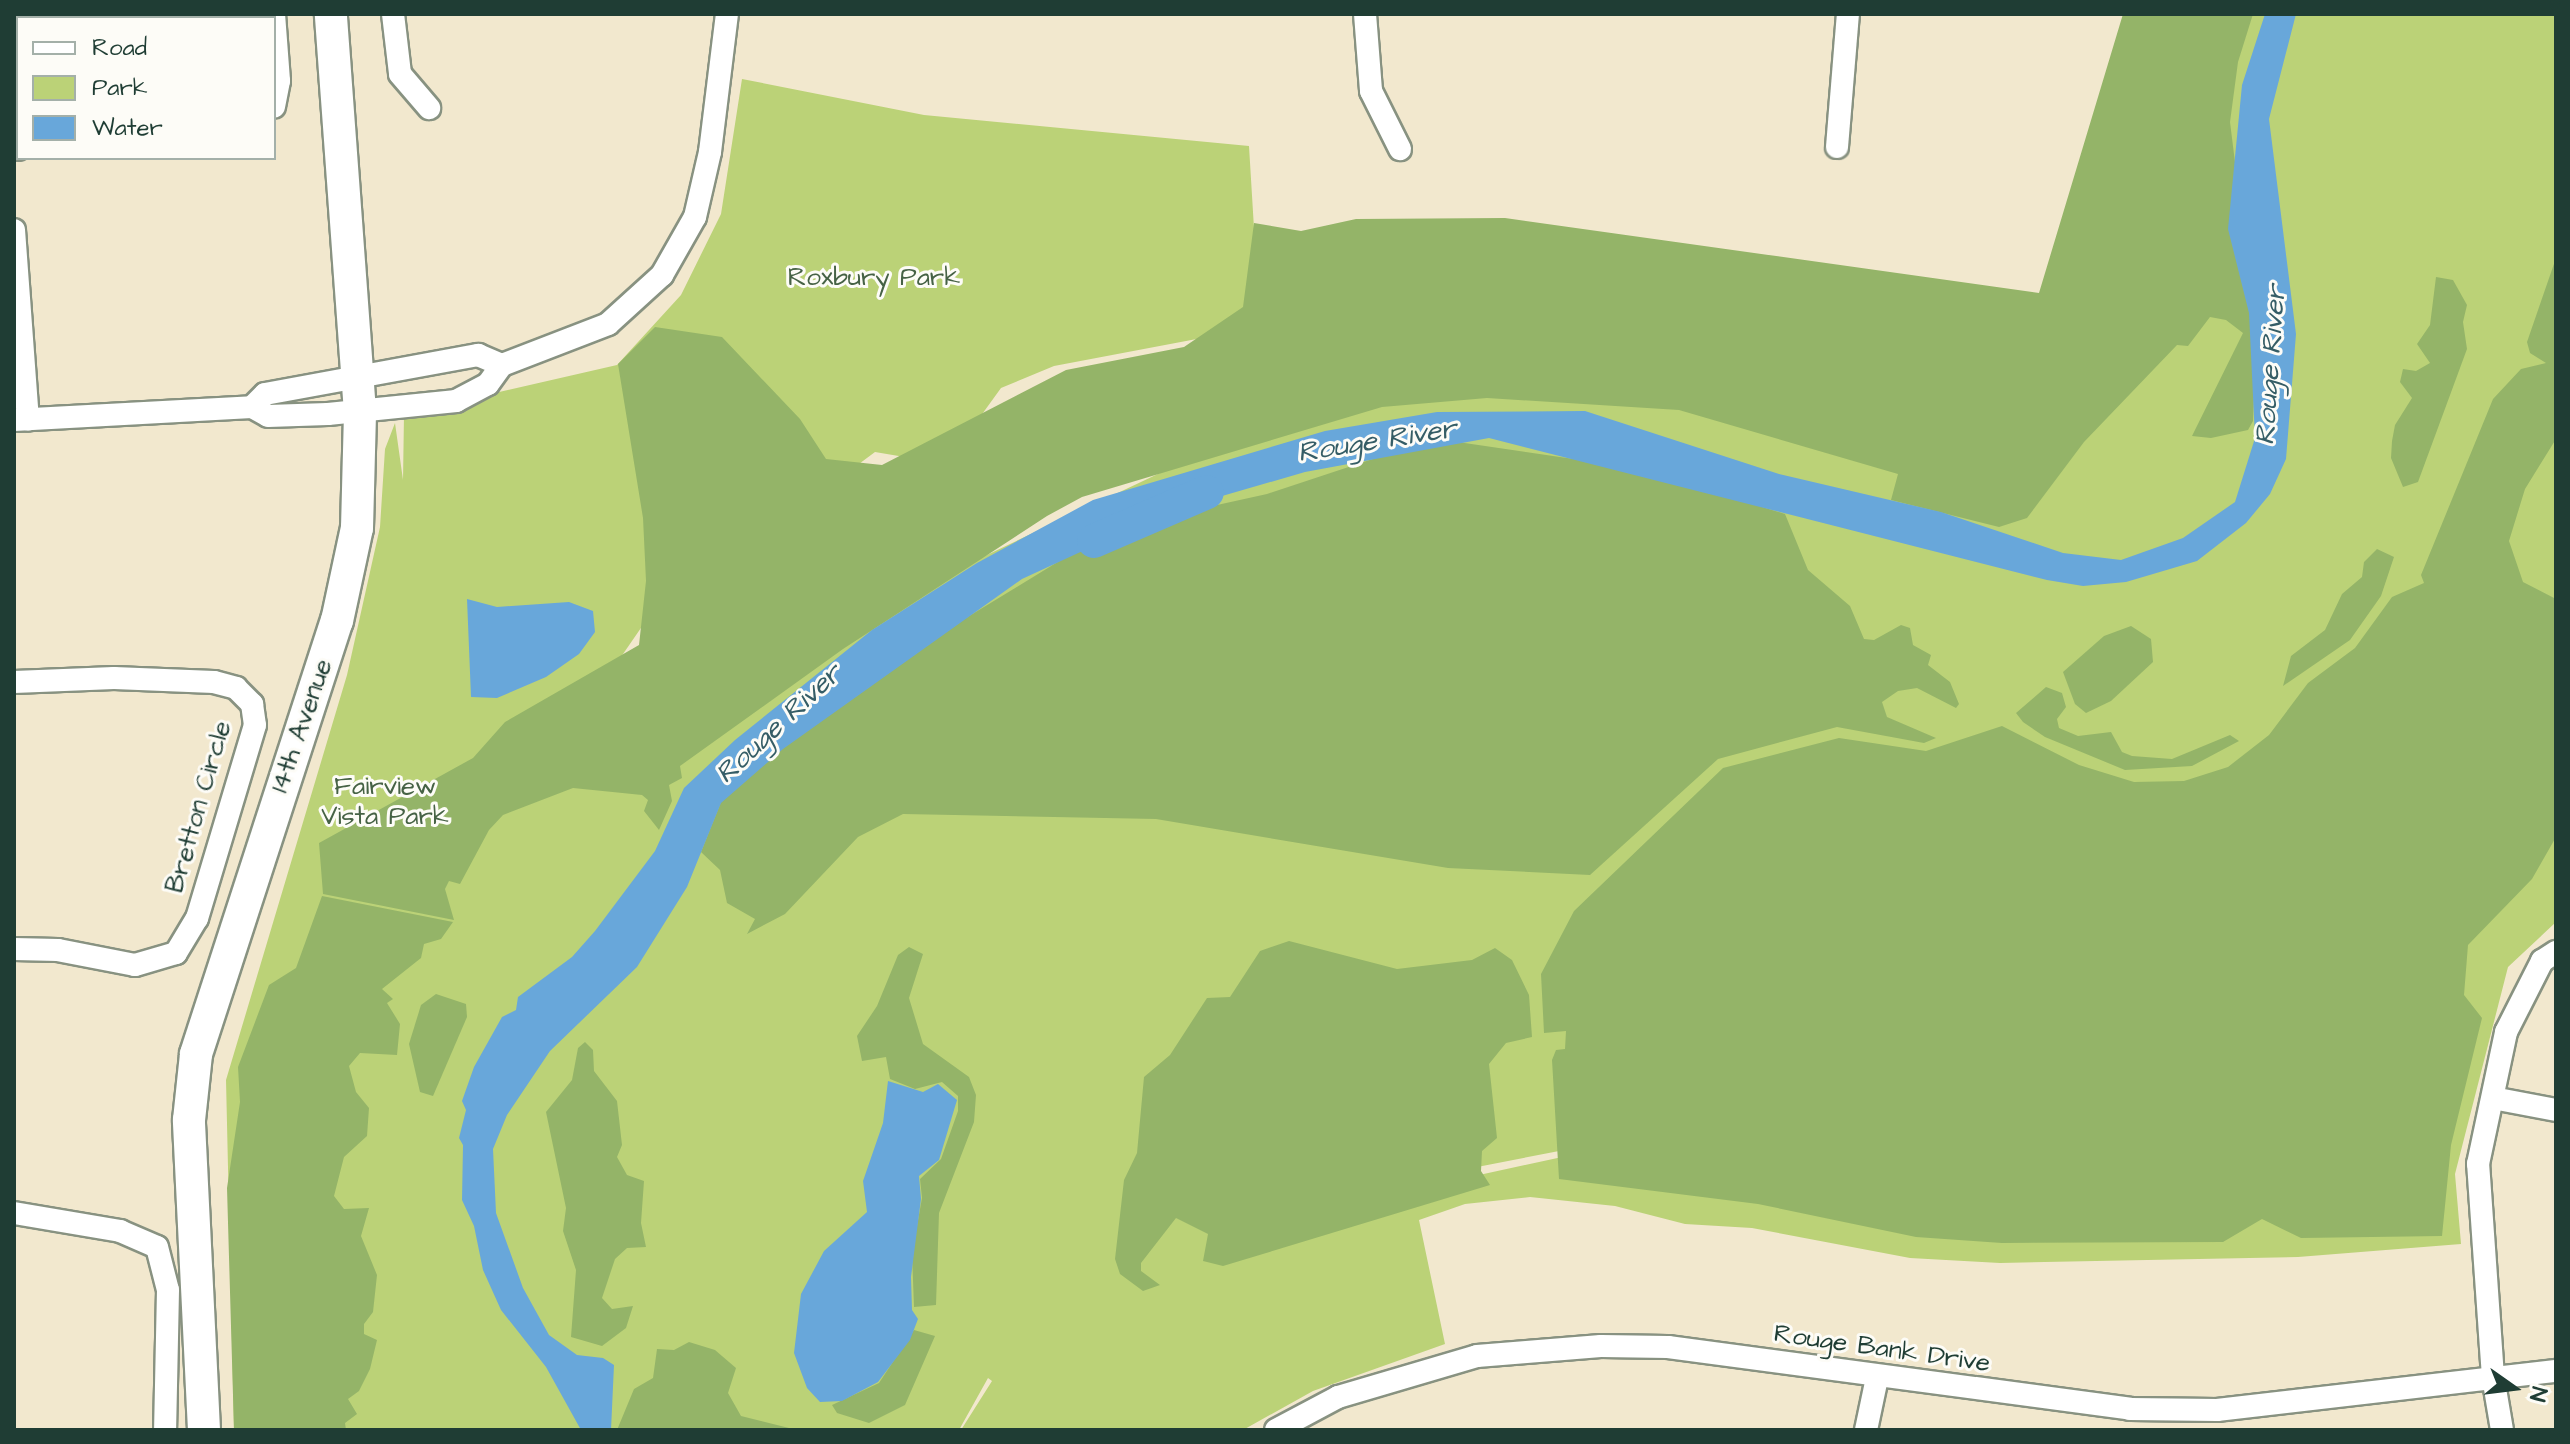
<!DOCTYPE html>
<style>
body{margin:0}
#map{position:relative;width:2570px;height:1444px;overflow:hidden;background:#f2e8ce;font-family:"Architects Daughter",sans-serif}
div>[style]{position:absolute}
.green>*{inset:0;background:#bbd277}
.forest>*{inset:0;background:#94b468}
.water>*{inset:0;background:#68a7da}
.river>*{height:34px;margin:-17px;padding:0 17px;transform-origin:17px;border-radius:17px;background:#68a7da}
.roads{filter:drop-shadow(2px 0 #889281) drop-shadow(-2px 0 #889281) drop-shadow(0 2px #889281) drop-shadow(0 -2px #889281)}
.minor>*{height:22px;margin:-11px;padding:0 11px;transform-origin:11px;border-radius:11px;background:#fff}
.secondary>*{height:32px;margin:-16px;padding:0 16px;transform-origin:16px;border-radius:16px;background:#fff}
span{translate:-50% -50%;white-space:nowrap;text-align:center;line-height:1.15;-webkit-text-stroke:6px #fdfcf7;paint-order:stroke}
.park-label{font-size:26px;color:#466245}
.street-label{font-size:26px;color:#1f3d34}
.water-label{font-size:28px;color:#355d66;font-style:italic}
.frame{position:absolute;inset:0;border:16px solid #1f3d34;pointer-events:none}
.legend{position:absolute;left:16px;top:16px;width:260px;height:144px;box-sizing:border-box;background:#fdfcf7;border:2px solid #a4b0a9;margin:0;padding:10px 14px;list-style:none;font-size:24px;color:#1f3d34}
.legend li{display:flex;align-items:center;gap:16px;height:40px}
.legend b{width:40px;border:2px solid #a4b0a9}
.north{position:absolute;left:2474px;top:1348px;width:80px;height:80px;-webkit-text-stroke:6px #fdfcf7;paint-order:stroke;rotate:104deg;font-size:22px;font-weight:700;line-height:32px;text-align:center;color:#1f3d34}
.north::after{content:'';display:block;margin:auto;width:28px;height:36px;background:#1f3d34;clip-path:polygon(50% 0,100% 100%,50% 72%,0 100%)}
</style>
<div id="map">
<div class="green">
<i style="clip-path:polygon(evenodd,2240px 14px,2556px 14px,2556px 922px,2508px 967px,2455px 1174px,2461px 1244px,2298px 1257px,2000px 1263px,1910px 1258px,1752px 1228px,1685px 1224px,1615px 1206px,1530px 1197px,1465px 1204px,1419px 1220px,1445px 1344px,1313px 1391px,1243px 1430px,961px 1430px,992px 1381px,988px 1378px,959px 1430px,234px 1430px,226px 1080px,347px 675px,380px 527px,385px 449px,395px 423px,403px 480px,404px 414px,617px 365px,681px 295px,721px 214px,742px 79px,924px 115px,1249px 146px,1260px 327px,1054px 366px,1001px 388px,946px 464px,875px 452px,643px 625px,612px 670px,792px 647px,1344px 386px,1572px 376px,1961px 485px,2240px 14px,1585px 1146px,1576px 1154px,1415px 1189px,1436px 1175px,1585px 1146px)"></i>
</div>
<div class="forest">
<i style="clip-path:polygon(2123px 14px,2253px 14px,2238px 62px,2230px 122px,2256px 331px,2253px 421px,2248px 430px,2211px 438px,2192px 436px,2243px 333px,2226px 320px,2210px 317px,2188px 346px,2177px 345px,2084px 442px,2027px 518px,1999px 527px,1891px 500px,1898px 474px,1679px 410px,1487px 398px,1382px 407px,1082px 497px,1047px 516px,843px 649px,680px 766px,682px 778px,669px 785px,672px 801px,659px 830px,644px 811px,648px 800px,642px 795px,573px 788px,503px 815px,489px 830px,460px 884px,449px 881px,445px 889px,454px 920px,323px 894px,319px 843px,473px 758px,505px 722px,639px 645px,646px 581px,643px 518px,618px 364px,655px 327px,722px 337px,800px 419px,826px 459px,882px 465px,1066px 370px,1184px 347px,1243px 307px,1254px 223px,1301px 231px,1356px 219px,1505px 218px,2039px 293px)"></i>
<i style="clip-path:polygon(2556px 258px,2556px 439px,2525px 489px,2509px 541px,2523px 582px,2556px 599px,2556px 837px,2532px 879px,2468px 945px,2464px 995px,2482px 1018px,2451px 1145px,2442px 1236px,2301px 1238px,2262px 1219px,2223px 1242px,2002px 1243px,1916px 1237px,1758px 1204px,1559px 1179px,1552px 1060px,1556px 1050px,1565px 1049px,1566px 1031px,1544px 1033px,1541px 974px,1574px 911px,1723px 768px,1839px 738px,1926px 751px,2002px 726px,2079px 765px,2134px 782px,2184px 781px,2228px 767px,2269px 735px,2308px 683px,2355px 648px,2392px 597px,2424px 583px,2421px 575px,2493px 399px,2521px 369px,2546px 363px,2530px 353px,2527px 342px)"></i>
<i style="clip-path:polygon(2436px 277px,2453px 280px,2467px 305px,2463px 322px,2467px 349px,2418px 482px,2403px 487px,2391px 458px,2392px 441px,2395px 425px,2412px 398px,2400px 382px,2403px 369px,2416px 371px,2430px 363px,2417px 344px,2430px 325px)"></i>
<i style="clip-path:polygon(1451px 441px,1635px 468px,1785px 514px,1808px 570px,1850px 606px,1864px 639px,1874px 640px,1901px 625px,1910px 628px,1913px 645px,1931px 655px,1928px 665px,1950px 682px,1959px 704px,1956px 708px,1917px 688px,1898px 691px,1882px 702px,1887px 717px,1936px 738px,1924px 743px,1837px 727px,1718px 759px,1590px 875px,1448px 868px,1156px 819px,903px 814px,858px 837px,785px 914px,747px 934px,755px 919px,727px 903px,720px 870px,701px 852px,725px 792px,815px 710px,1074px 552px,1140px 522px,1267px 494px,1400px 450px)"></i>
<i style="clip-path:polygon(2377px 549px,2394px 557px,2381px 596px,2350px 640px,2283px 686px,2291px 656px,2325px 630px,2342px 594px,2362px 577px,2364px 562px)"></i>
<i style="clip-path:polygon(2131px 626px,2151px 639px,2153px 662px,2111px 701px,2086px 713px,2075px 704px,2063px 672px,2104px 636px)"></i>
<i style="clip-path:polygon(2046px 687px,2062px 693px,2066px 707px,2057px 719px,2059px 728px,2078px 736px,2111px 732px,2122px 752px,2132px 756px,2172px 759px,2230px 735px,2239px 741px,2192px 766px,2125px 770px,2045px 737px,2023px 722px,2016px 713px)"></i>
<i style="clip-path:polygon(322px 896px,453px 922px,441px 939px,424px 944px,421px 958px,382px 989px,393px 999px,387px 1003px,400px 1024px,397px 1055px,360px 1053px,349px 1066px,356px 1092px,369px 1108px,367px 1136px,344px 1157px,334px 1196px,344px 1209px,369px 1208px,361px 1236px,377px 1275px,373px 1312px,364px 1324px,364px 1334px,377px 1340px,370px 1369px,359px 1391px,348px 1399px,357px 1414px,345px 1423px,346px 1430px,234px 1430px,227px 1188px,240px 1102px,238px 1067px,269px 985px,296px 968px)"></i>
<i style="clip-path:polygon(1289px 941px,1397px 969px,1472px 960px,1495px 948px,1512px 960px,1529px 995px,1532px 1037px,1506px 1043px,1489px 1064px,1497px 1138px,1482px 1151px,1481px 1171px,1490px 1185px,1223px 1266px,1203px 1261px,1208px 1234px,1176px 1218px,1141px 1263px,1141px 1271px,1160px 1285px,1143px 1291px,1120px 1274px,1115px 1259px,1124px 1180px,1137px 1153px,1144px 1077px,1170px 1055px,1207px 998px,1230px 997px,1260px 951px)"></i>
<i style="clip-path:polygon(909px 947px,923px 954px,909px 998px,923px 1044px,969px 1077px,976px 1095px,974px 1122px,939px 1213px,936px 1305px,914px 1307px,912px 1254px,922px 1198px,920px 1179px,941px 1159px,958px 1111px,958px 1096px,942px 1082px,915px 1089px,890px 1079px,886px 1057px,862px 1061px,857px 1036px,877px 1006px,898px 955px)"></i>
<i style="clip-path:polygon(436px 994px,466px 1004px,467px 1017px,433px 1096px,420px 1092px,409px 1044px,421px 1005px)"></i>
<i style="clip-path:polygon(585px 1042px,593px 1050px,594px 1071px,617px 1101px,622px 1145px,617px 1157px,627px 1175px,644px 1181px,641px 1223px,646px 1247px,627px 1248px,615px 1259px,602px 1298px,612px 1309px,633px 1306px,626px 1328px,602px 1346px,571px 1337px,576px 1270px,563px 1231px,566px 1208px,546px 1112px,572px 1080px,578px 1048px)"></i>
<i style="clip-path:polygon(914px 1330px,935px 1336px,905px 1405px,869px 1423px,837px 1413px,832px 1405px,879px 1383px)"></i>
<i style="clip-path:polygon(689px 1342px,715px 1350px,736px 1368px,728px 1393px,741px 1416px,793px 1429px,617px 1430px,634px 1389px,653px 1378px,657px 1349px,674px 1350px)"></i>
</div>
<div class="water">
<i style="clip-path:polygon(2265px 14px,2296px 14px,2269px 119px,2296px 334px,2286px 459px,2270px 494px,2246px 523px,2197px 561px,2126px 582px,2083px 586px,2047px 580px,1489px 438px,1305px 472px,1167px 512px,1022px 579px,783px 749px,721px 803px,687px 887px,637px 967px,550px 1051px,507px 1115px,493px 1149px,496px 1213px,523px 1288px,549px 1335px,577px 1355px,603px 1358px,614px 1365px,611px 1430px,581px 1430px,546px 1367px,501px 1310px,483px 1270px,474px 1226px,462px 1200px,463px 1145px,459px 1138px,466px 1110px,462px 1101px,474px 1067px,502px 1017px,516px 1010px,518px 997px,572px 957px,595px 931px,655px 851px,684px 788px,735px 740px,872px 630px,977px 563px,1093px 500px,1325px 431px,1437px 412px,1585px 411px,1779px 474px,1941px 512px,2063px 553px,2121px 560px,2183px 538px,2235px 502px,2255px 438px,2249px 313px,2228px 229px,2242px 85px)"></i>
<i style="clip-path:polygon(467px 599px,497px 607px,569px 602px,593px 611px,595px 632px,579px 654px,546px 677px,497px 698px,471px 697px)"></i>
<i style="clip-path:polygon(888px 1081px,923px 1092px,938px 1084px,957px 1100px,939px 1160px,919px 1176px,921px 1199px,911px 1277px,912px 1310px,918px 1319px,910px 1340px,878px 1382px,842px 1401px,820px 1402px,807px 1388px,794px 1353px,801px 1294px,824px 1251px,867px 1212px,863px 1181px,883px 1123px)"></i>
</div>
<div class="river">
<i style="left:1094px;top:541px;width:123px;rotate:-23.4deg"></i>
</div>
<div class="roads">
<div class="minor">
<i style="left:274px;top:14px;width:67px;rotate:85.7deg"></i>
<i style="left:279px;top:81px;width:26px;rotate:101deg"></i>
<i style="left:393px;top:14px;width:60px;rotate:83.3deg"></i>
<i style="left:400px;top:74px;width:45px;rotate:49.5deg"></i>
<i style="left:1365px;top:14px;width:77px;rotate:85.5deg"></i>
<i style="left:1371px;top:91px;width:65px;rotate:63.4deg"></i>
<i style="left:1837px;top:147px;width:133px;rotate:-85.3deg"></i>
<i style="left:14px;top:149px;width:4px"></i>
<i style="left:14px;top:230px;width:190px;rotate:85.8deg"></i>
<i style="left:252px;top:407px;width:18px;rotate:-45deg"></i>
<i style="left:265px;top:394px;width:217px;rotate:-10.4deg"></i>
<i style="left:478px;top:355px;width:26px;rotate:23deg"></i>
<i style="left:14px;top:420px;width:238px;rotate:-3.1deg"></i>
<i style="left:252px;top:407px;width:18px;rotate:29deg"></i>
<i style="left:268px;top:416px;width:60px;rotate:-1.9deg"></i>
<i style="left:328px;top:414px;width:129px;rotate:-5.8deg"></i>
<i style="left:456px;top:401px;width:36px;rotate:-28deg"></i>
<i style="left:488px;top:384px;width:24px;rotate:-54deg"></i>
<i style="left:502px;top:365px;width:114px;rotate:-21.1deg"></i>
<i style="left:608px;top:324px;width:73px;rotate:-42.2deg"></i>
<i style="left:662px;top:275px;width:67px;rotate:-60.4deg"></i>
<i style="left:695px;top:217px;width:67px;rotate:-77deg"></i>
<i style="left:710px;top:152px;width:139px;rotate:-83deg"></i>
<i style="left:14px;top:682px;width:100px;rotate:-2.3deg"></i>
<i style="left:114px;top:678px;width:100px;rotate:2.3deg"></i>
<i style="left:214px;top:682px;width:23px;rotate:15deg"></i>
<i style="left:236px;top:688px;width:23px;rotate:45deg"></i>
<i style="left:252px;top:704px;width:21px;rotate:82deg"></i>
<i style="left:255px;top:725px;width:202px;rotate:106.7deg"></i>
<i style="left:197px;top:918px;width:41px;rotate:121deg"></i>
<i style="left:176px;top:953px;width:43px;rotate:163.7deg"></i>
<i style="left:135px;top:965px;width:78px;rotate:-169deg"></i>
<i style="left:58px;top:950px;width:44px;rotate:-178.7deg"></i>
<i style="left:2493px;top:1098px;width:64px;rotate:10.8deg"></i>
<i style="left:14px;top:1213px;width:108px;rotate:9.6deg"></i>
<i style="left:120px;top:1231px;width:40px;rotate:23.4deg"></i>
<i style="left:157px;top:1247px;width:44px;rotate:75.7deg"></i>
<i style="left:168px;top:1290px;width:140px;rotate:91.2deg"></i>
<i style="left:1276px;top:1430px;width:70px;rotate:-28deg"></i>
<i style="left:1338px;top:1397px;width:145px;rotate:-16.4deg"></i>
<i style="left:1477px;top:1356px;width:124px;rotate:-4.6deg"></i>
<i style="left:1601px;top:1346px;width:67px;rotate:0.9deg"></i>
<i style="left:1668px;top:1347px;width:466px;rotate:7.6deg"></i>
<i style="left:2130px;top:1409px;width:87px;rotate:0.7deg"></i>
<i style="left:2217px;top:1410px;width:341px;rotate:-6.6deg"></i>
<i style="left:1866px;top:1430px;width:53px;rotate:-78.1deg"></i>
<i style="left:2502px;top:1430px;width:54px;rotate:-99.6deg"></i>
<i style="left:2493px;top:1377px;width:214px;rotate:-94deg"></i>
<i style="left:2478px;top:1164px;width:135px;rotate:-78deg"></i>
<i style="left:2506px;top:1032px;width:80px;rotate:-63.1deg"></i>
<i style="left:2542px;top:961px;width:17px;rotate:-33deg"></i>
</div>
<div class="secondary">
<i style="left:204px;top:1430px;width:310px;rotate:-92.8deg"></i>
<i style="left:189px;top:1120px;width:66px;rotate:-83.9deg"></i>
<i style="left:196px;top:1054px;width:455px;rotate:-72deg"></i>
<i style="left:337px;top:621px;width:95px;rotate:-77.9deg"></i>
<i style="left:357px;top:528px;width:116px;rotate:-88.5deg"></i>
<i style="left:360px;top:412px;width:399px;rotate:-94.2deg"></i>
</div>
</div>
<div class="park-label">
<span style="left:874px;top:278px">Roxbury Park</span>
<span style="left:385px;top:802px">Fairview<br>Vista Park</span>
</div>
<div class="street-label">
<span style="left:302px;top:726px;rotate:-71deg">14th Avenue</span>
<span style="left:199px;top:807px;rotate:-74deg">Bretton Circle</span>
<span style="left:1882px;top:1349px;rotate:8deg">Rouge Bank Drive</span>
</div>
<div class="water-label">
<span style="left:2271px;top:365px;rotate:-86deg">Rouge River</span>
<span style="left:1377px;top:441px;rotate:-9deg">Rouge River</span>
<span style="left:779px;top:724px;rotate:-43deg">Rouge River</span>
</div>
<div class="frame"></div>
<ul class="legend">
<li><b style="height:10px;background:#fff"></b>Road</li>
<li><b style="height:22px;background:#bbd277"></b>Park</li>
<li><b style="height:22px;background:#68a7da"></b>Water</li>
</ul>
<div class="north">N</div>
</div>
